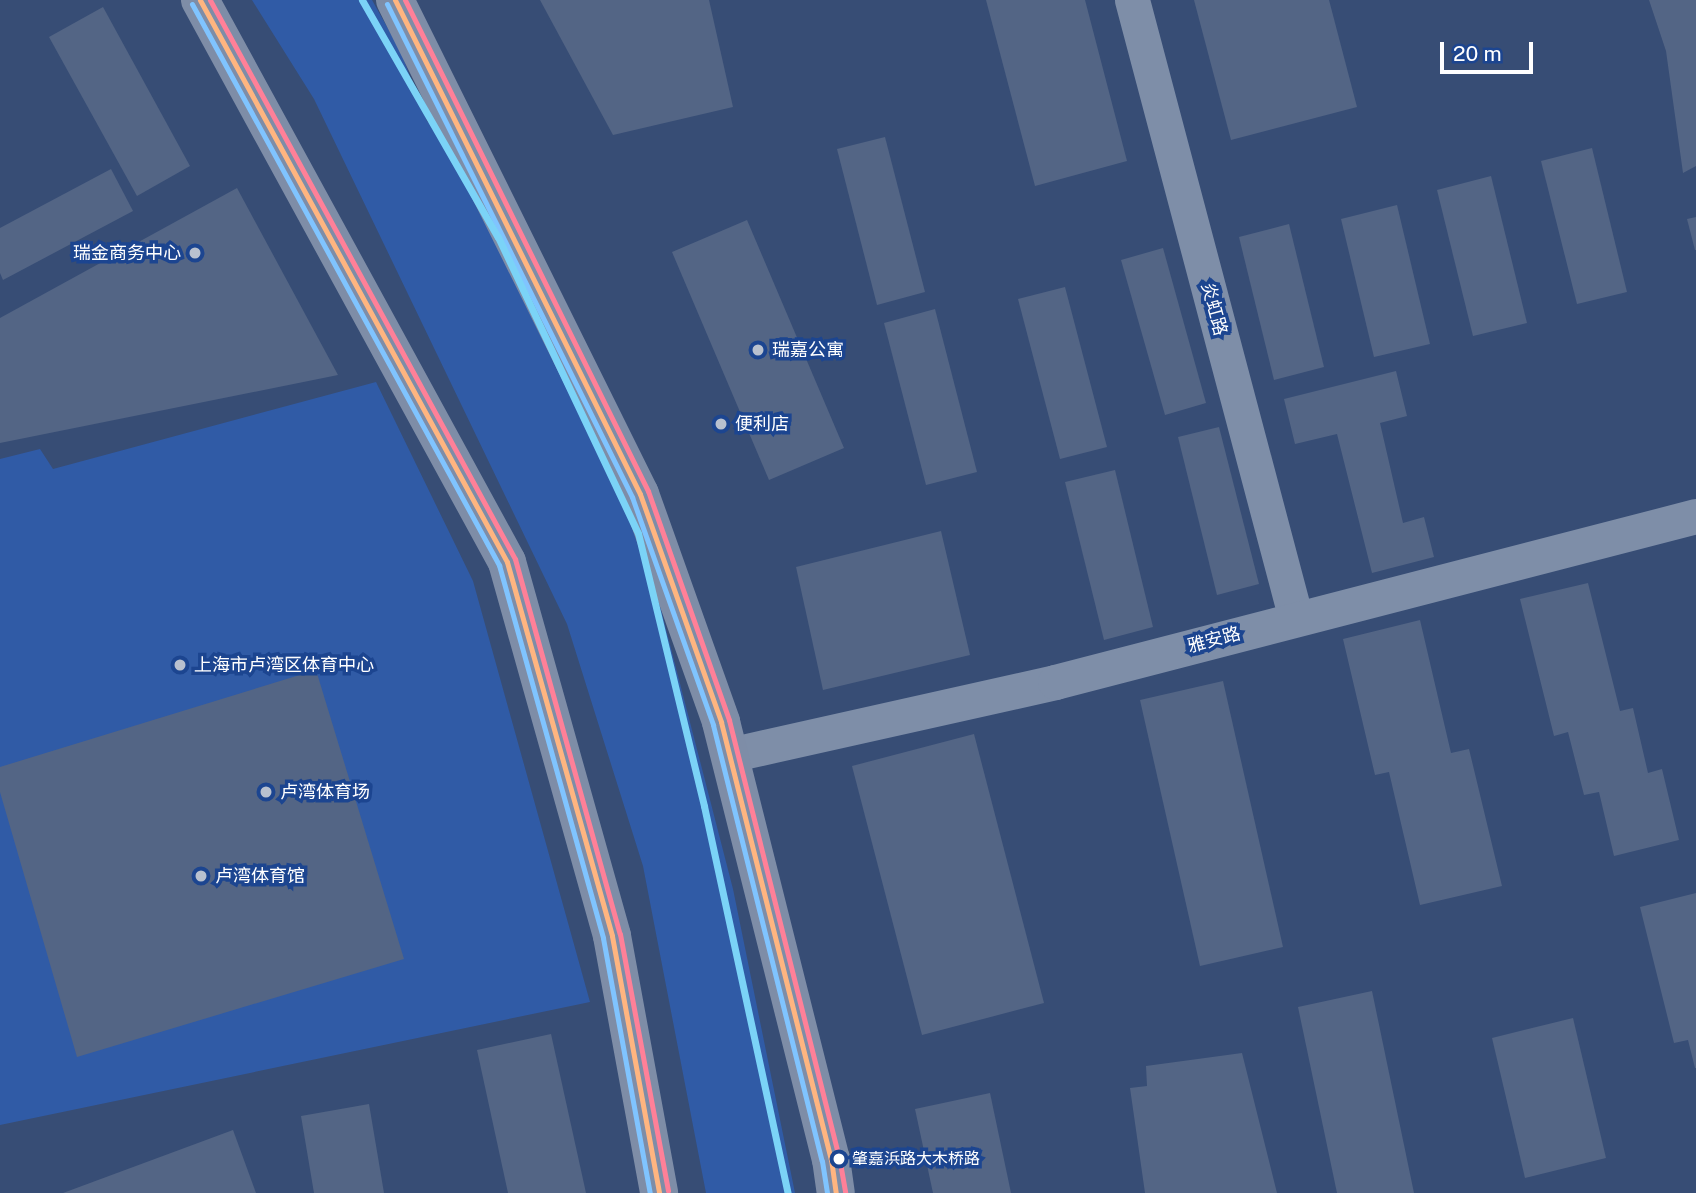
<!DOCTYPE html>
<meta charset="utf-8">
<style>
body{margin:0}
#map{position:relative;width:1696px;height:1193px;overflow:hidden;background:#374d75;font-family:"Public Sans","Noto Sans SC",sans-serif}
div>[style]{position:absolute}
.green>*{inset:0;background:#305ba6}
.building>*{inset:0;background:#536585}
.street>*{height:35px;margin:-17.5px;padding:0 17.5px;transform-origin:17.5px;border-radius:17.5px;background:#7e8ea8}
.primary>*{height:38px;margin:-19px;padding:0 19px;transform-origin:19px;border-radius:19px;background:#7e8da7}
.bus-1>*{height:5px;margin:-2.5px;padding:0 2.5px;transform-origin:2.5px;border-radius:2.5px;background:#ffb580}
.bus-2>*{height:5px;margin:-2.5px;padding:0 2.5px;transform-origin:2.5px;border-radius:2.5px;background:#80c4ff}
.bus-3>*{height:5px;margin:-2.5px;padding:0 2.5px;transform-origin:2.5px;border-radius:2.5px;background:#ff8098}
.metro-1>*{height:7px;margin:-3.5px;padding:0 3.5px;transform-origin:3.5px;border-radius:3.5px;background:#7bd3f7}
.dots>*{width:19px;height:19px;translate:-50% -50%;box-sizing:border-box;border:4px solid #1c4590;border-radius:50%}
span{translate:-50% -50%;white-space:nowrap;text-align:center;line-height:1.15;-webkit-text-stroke:7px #1c4590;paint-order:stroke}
.bus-label{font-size:16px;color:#fff}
.left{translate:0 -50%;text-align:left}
.poi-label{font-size:18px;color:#fff}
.right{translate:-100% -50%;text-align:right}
.street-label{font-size:18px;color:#fff}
.scale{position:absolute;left:1440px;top:42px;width:93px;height:32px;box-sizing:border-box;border:4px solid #fff;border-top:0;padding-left:9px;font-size:21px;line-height:24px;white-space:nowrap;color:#fff;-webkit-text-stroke:5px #1c4590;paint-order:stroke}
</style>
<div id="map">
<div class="green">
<i style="clip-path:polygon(252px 0,372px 0,400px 50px,427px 121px,473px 169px,642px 536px,733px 889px,795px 1193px,706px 1193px,643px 866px,567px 624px,314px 99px)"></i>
<i style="clip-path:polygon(376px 382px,473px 581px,590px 1002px,0 1125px,0 459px,40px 449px,53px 469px)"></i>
</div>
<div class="building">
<i style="clip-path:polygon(540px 0,709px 0,733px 107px,613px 135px)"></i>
<i style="clip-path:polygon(986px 0,1085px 0,1127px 161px,1035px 186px)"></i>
<i style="clip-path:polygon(1194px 0,1329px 0,1357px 107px,1231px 140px)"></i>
<i style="clip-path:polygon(1649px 0,1696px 0,1696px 166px,1683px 173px,1666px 51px)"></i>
<i style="clip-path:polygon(103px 7px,190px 166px,137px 196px,49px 37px)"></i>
<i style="clip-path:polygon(885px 137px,925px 292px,877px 305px,837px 149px)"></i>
<i style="clip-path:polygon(1592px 148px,1627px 292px,1577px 304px,1541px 161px)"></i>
<i style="clip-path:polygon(111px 169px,133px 211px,3px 280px,0 273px,0 228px)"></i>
<i style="clip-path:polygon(1491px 176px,1527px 323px,1473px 336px,1437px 190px)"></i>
<i style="clip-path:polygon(237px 188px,338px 375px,0 443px,0 318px)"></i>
<i style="clip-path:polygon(1397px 205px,1430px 344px,1374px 357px,1341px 219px)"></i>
<i style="clip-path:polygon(1696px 217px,1696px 250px,1695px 250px,1687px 219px)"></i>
<i style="clip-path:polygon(747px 220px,844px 448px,769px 480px,672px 252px)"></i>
<i style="clip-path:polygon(1289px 224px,1324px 367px,1274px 380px,1239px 237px)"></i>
<i style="clip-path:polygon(1163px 248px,1206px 403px,1165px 415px,1121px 260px)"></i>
<i style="clip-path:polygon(1065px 287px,1107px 447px,1060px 459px,1018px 299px)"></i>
<i style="clip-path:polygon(935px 309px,977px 472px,926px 485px,884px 323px)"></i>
<i style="clip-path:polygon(1396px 371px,1407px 416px,1380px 423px,1403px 523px,1424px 517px,1434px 557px,1372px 573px,1337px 434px,1295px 444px,1284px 399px)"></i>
<i style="clip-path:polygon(1219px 427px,1259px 584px,1217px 595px,1178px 437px)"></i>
<i style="clip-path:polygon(1115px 470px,1153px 627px,1104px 640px,1065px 482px)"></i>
<i style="clip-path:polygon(941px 531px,970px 655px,823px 690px,796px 567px)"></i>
<i style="clip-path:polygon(1588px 583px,1620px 711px,1633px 708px,1648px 773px,1662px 769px,1679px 840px,1614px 856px,1599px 792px,1584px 795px,1568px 732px,1554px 736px,1520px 599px)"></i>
<i style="clip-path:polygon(1420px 620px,1451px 753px,1469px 749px,1502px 886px,1420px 905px,1389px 772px,1375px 775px,1343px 639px)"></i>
<i style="clip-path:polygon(316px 670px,404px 959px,77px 1057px,0 792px,0 767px)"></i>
<i style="clip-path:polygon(1223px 681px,1283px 947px,1200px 966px,1140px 700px)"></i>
<i style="clip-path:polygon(974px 734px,1044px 1003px,922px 1035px,852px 766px)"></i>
<i style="clip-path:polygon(1696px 893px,1696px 1068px,1695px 1068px,1688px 1040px,1674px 1043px,1640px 907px)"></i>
<i style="clip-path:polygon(1372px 991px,1414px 1193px,1337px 1193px,1298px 1007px)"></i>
<i style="clip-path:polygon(1573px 1018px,1606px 1158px,1525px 1178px,1492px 1038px)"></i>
<i style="clip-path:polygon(551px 1034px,586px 1193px,508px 1193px,477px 1050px)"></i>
<i style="clip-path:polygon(1242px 1053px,1277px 1193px,1145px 1193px,1130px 1088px,1147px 1086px,1146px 1066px)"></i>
<i style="clip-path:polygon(990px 1093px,1011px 1193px,933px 1193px,915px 1109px)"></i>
<i style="clip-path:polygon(369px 1104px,384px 1193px,314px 1193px,301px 1116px)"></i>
<i style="clip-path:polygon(233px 1130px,256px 1193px,63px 1193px)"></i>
</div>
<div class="street">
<i style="left:1132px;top:0;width:640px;rotate:75.16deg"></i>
<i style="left:729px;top:755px;width:334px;rotate:-12.6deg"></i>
<i style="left:1055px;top:682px;width:662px;rotate:-14.52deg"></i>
</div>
<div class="primary">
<i style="left:200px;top:0;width:640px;rotate:61.35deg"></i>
<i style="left:507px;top:562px;width:388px;rotate:74.3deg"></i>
<i style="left:612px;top:936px;width:261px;rotate:79.6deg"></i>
<i style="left:395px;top:0;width:551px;rotate:63.62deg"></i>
<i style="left:640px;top:494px;width:242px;rotate:70.4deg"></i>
<i style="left:721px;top:722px;width:451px;rotate:75.9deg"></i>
<i style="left:831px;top:1159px;width:34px;rotate:82deg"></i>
</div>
<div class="bus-1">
<i style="left:200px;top:0;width:640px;rotate:61.35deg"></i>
<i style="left:507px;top:562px;width:388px;rotate:74.3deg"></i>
<i style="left:612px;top:936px;width:261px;rotate:79.6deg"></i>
<i style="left:395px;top:0;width:551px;rotate:63.62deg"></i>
<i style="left:640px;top:494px;width:242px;rotate:70.4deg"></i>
<i style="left:721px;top:722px;width:451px;rotate:75.9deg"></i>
<i style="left:831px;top:1159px;width:34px;rotate:82deg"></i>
</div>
<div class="bus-2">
<i style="left:192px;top:4px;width:640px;rotate:61.31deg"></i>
<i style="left:499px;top:565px;width:387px;rotate:74.4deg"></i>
<i style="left:603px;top:938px;width:259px;rotate:79.6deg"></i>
<i style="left:387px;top:4px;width:551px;rotate:63.57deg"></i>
<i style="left:632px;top:497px;width:242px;rotate:70.4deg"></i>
<i style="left:713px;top:725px;width:449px;rotate:76deg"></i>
<i style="left:822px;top:1161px;width:32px;rotate:81deg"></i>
</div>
<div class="bus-3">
<i style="left:210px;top:0;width:637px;rotate:61.38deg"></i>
<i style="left:515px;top:559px;width:389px;rotate:74.4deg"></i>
<i style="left:620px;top:934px;width:261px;rotate:79.4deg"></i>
<i style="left:405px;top:0;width:548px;rotate:63.67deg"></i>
<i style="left:648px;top:491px;width:243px;rotate:70.5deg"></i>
<i style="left:729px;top:720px;width:451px;rotate:75.9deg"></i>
<i style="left:839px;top:1157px;width:36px;rotate:80deg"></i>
</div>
<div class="metro-1">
<i style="left:362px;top:0;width:273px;rotate:60.2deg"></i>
<i style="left:498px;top:237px;width:327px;rotate:64.7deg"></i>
<i style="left:638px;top:533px;width:281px;rotate:76.4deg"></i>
<i style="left:704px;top:806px;width:396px;rotate:77.8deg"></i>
</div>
<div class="dots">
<i style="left:195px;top:253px;background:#b9c1cf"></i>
<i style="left:758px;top:350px;background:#b9c1cf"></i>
<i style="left:721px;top:424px;background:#b9c1cf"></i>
<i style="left:180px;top:665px;background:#b9c1cf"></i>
<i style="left:266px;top:792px;background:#b9c1cf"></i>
<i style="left:201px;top:876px;background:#b9c1cf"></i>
<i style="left:839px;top:1159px;background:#fff"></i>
</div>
<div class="bus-label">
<span class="left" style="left:852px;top:1159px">肇嘉浜路大木桥路</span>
</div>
<div class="poi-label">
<span class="right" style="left:181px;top:253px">瑞金商务中心</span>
<span class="left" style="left:772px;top:350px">瑞嘉公寓</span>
<span class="left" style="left:735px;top:424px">便利店</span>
<span class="left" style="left:194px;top:665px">上海市卢湾区体育中心</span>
<span class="left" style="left:280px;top:792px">卢湾体育场</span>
<span class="left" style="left:215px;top:876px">卢湾体育馆</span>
</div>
<div class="street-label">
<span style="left:1214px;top:309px;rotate:75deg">炎虹路</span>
<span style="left:1214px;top:640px;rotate:-15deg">雅安路</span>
</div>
<div class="scale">20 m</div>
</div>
